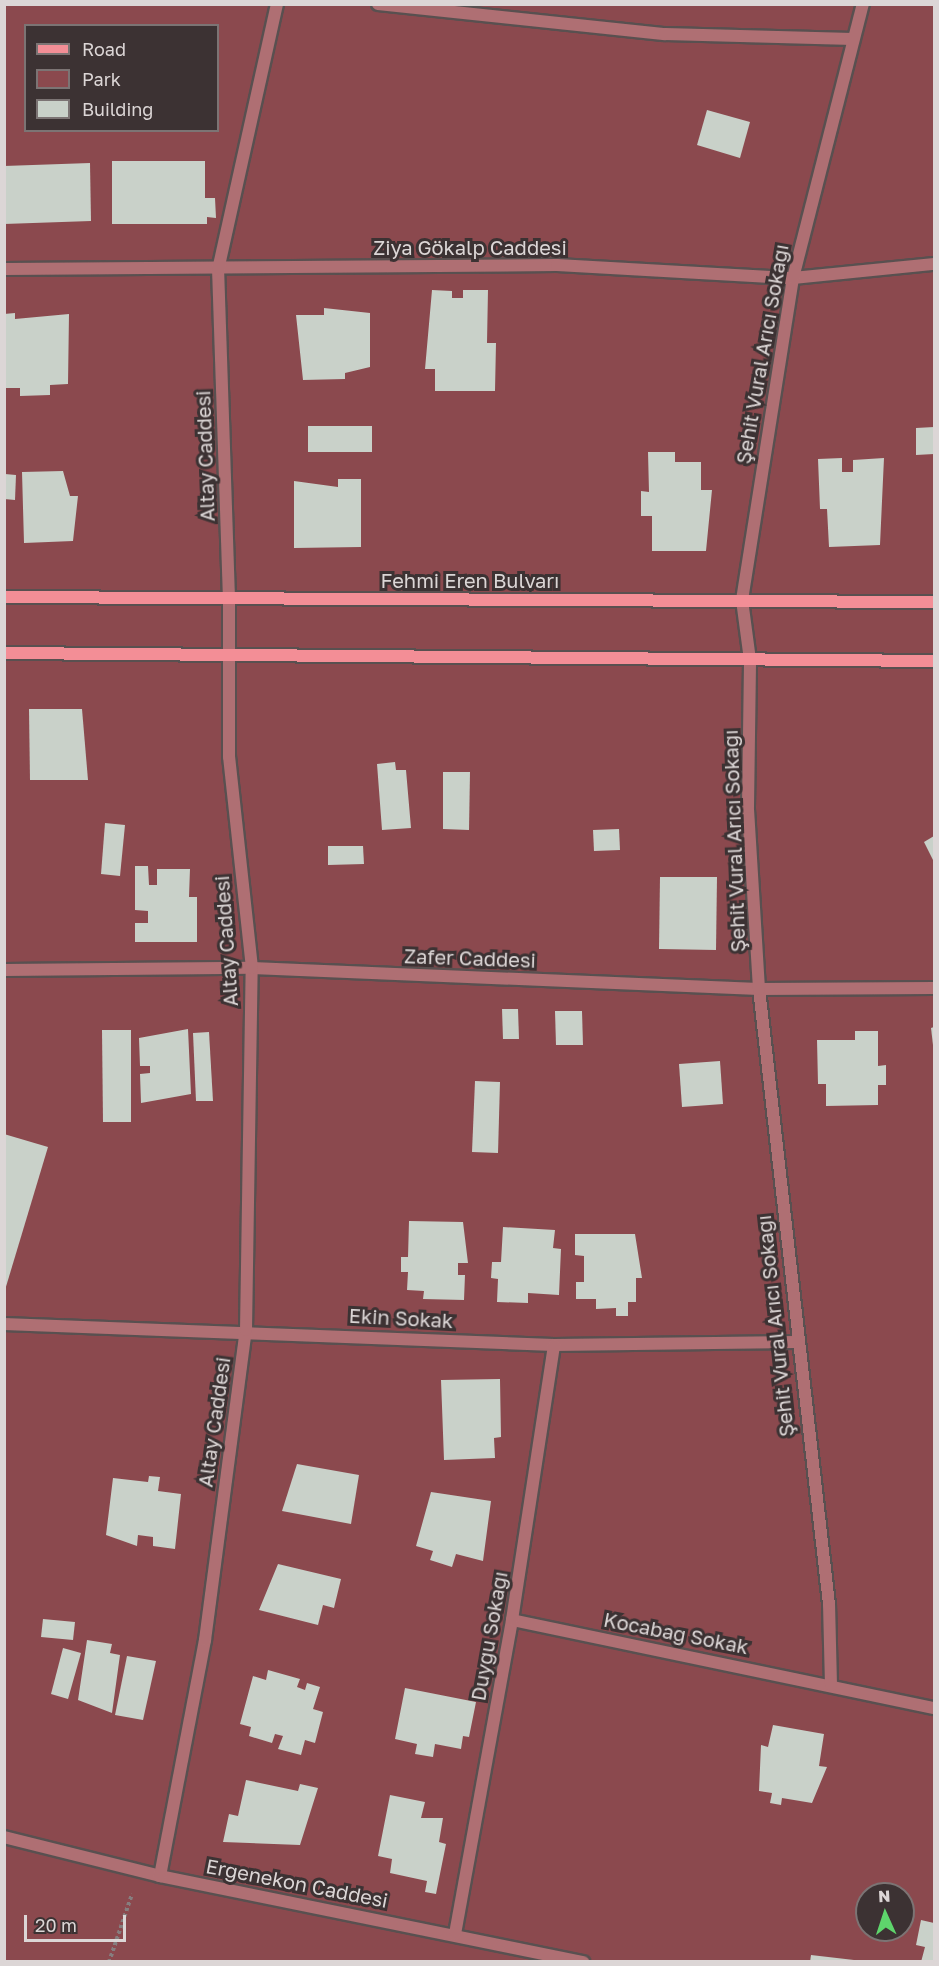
<!DOCTYPE html>
<meta charset="utf-8">
<style>
body{margin:0}
#map{position:relative;width:939px;height:1966px;overflow:hidden;background:#3c3233;font-family:"Golos Text",sans-serif}
div>[style]{position:absolute}
.green>*{inset:0;background:#8b494e}
.building>*{inset:0;background:#c9d1c9}
.path>*{height:4px;margin-top:-2px;transform-origin:0;background:repeating-linear-gradient(90deg,#867e7f 0 3px,transparent 0 6px)}
.roads{filter:drop-shadow(2px 0 #595050) drop-shadow(-2px 0 #595050) drop-shadow(0 2px #595050) drop-shadow(0 -2px #595050)}
.street>*{height:12px;margin:-6px;padding:0 6px;transform-origin:6px;border-radius:6px;background:#af6f73}
.secondary>*{height:12px;margin:-6px;padding:0 6px;transform-origin:6px;border-radius:6px;background:#f38e96}
span{translate:-50% -50%;white-space:nowrap;text-align:center;line-height:1.15;-webkit-text-stroke:6px #3c3233;paint-order:stroke}
.street-label{font-size:20px;color:#dcd6d6}
.frame{position:absolute;inset:0;border:6px solid #dcd6d6;pointer-events:none}
.legend{position:absolute;left:24px;top:24px;width:195px;height:108px;box-sizing:border-box;background:#3c3233;border:2px solid #7c7474;margin:0;padding:8px 10px;list-style:none;font-size:18px;color:#dcd6d6}
.legend li{display:flex;align-items:center;gap:12px;height:30px}
.legend b{width:30px;border:2px solid #7c7474}
.north{position:absolute;left:855px;top:1882px;width:60px;height:60px;box-sizing:border-box;background:#3c3233;border:2px solid #7c7474;border-radius:50%;rotate:357deg;font-size:16px;font-weight:700;line-height:24px;text-align:center;color:#dcd6d6}
.north::after{content:'';display:block;margin:auto;width:21px;height:27px;background:#5ed56c;clip-path:polygon(50% 0,100% 100%,50% 72%,0 100%)}
.scale{position:absolute;left:24px;top:1915px;width:102px;height:27px;box-sizing:border-box;border:3px solid #dcd6d6;border-top:0;padding-left:8px;font-size:18px;line-height:21px;white-space:nowrap;color:#dcd6d6;-webkit-text-stroke:4px #3c3233;paint-order:stroke}
</style>
<div id="map">
<div class="green">
<i style="clip-path:polygon(evenodd,5px 5px,934px 5px,934px 1961px,5px 1962px,5px 5px,26px 26px,218px 26px,218px 130px,26px 130px,26px 26px,5px 5px,867px 1894px,903px 1894px,903px 1930px,867px 1930px,867px 1894px)"></i>
</div>
<div class="building">
<i style="clip-path:polygon(707px 110px,750px 122px,740px 158px,697px 145px)"></i>
<i style="clip-path:polygon(112px 161px,205px 161px,205px 198px,215px 198px,216px 218px,207px 217px,207px 224px,112px 224px)"></i>
<i style="clip-path:polygon(90px 163px,91px 221px,4px 224px,4px 166px)"></i>
<i style="clip-path:polygon(432px 290px,452px 291px,452px 298px,463px 298px,463px 290px,488px 290px,487px 343px,496px 343px,495px 391px,435px 391px,435px 369px,425px 369px)"></i>
<i style="clip-path:polygon(324px 308px,370px 313px,370px 367px,345px 373px,345px 379px,303px 380px,296px 315px,324px 315px)"></i>
<i style="clip-path:polygon(15px 313px,15px 319px,69px 314px,68px 384px,50px 385px,50px 395px,20px 396px,20px 388px,4px 388px,4px 314px)"></i>
<i style="clip-path:polygon(308px 426px,372px 426px,372px 452px,308px 452px)"></i>
<i style="clip-path:polygon(934px 427px,934px 454px,916px 455px,916px 428px)"></i>
<i style="clip-path:polygon(648px 452px,675px 452px,675px 462px,701px 462px,701px 490px,712px 490px,706px 551px,652px 551px,652px 516px,641px 516px,641px 491px,649px 492px)"></i>
<i style="clip-path:polygon(842px 458px,842px 472px,853px 472px,853px 460px,884px 458px,880px 545px,829px 547px,827px 509px,820px 509px,818px 459px)"></i>
<i style="clip-path:polygon(63px 471px,70px 496px,78px 496px,73px 541px,24px 543px,22px 472px)"></i>
<i style="clip-path:polygon(5px 474px,16px 475px,15px 500px,4px 499px)"></i>
<i style="clip-path:polygon(338px 479px,361px 479px,361px 547px,294px 548px,294px 481px,338px 487px)"></i>
<i style="clip-path:polygon(29px 709px,82px 709px,88px 780px,30px 780px)"></i>
<i style="clip-path:polygon(395px 762px,396px 770px,406px 770px,411px 828px,382px 830px,377px 764px)"></i>
<i style="clip-path:polygon(443px 772px,470px 772px,469px 830px,443px 829px)"></i>
<i style="clip-path:polygon(105px 823px,125px 825px,120px 876px,101px 874px)"></i>
<i style="clip-path:polygon(619px 829px,620px 850px,594px 851px,593px 830px)"></i>
<i style="clip-path:polygon(934px 836px,934px 862px,924px 842px)"></i>
<i style="clip-path:polygon(328px 846px,363px 846px,364px 864px,328px 865px)"></i>
<i style="clip-path:polygon(135px 866px,148px 866px,149px 885px,157px 885px,157px 869px,190px 869px,189px 897px,197px 897px,197px 942px,135px 942px,135px 923px,148px 923px,148px 911px,135px 910px)"></i>
<i style="clip-path:polygon(660px 877px,717px 877px,716px 950px,659px 949px)"></i>
<i style="clip-path:polygon(502px 1009px,518px 1009px,519px 1039px,503px 1039px)"></i>
<i style="clip-path:polygon(555px 1011px,582px 1011px,583px 1045px,556px 1045px)"></i>
<i style="clip-path:polygon(934px 1027px,934px 1045px,933px 1045px,931px 1028px)"></i>
<i style="clip-path:polygon(188px 1029px,191px 1094px,141px 1103px,140px 1074px,150px 1073px,150px 1066px,140px 1066px,139px 1038px)"></i>
<i style="clip-path:polygon(102px 1030px,131px 1030px,131px 1122px,103px 1122px)"></i>
<i style="clip-path:polygon(855px 1031px,878px 1031px,878px 1066px,886px 1065px,886px 1085px,878px 1085px,878px 1105px,826px 1106px,826px 1084px,818px 1084px,817px 1040px,855px 1040px)"></i>
<i style="clip-path:polygon(209px 1032px,213px 1101px,196px 1101px,193px 1033px)"></i>
<i style="clip-path:polygon(720px 1061px,723px 1104px,682px 1107px,679px 1064px)"></i>
<i style="clip-path:polygon(475px 1081px,500px 1082px,498px 1153px,472px 1152px)"></i>
<i style="clip-path:polygon(4px 1134px,48px 1147px,5px 1290px,4px 1290px)"></i>
<i style="clip-path:polygon(409px 1221px,463px 1222px,468px 1263px,458px 1263px,458px 1275px,465px 1275px,464px 1300px,423px 1299px,424px 1291px,407px 1290px,408px 1272px,401px 1272px,401px 1257px,408px 1257px)"></i>
<i style="clip-path:polygon(503px 1227px,555px 1230px,553px 1248px,561px 1249px,559px 1295px,528px 1293px,528px 1303px,497px 1302px,498px 1279px,491px 1278px,492px 1262px,501px 1262px)"></i>
<i style="clip-path:polygon(575px 1234px,635px 1234px,642px 1278px,636px 1278px,636px 1302px,628px 1302px,628px 1316px,616px 1316px,616px 1308px,596px 1309px,596px 1299px,576px 1299px,576px 1282px,584px 1282px,584px 1256px,575px 1255px)"></i>
<i style="clip-path:polygon(500px 1379px,501px 1437px,494px 1438px,495px 1458px,444px 1460px,441px 1380px)"></i>
<i style="clip-path:polygon(297px 1464px,359px 1475px,351px 1524px,282px 1511px)"></i>
<i style="clip-path:polygon(149px 1476px,160px 1477px,158px 1491px,181px 1494px,175px 1549px,153px 1546px,153px 1537px,138px 1535px,137px 1546px,106px 1535px,113px 1478px,148px 1482px)"></i>
<i style="clip-path:polygon(431px 1492px,491px 1501px,483px 1561px,456px 1554px,452px 1567px,430px 1560px,433px 1551px,416px 1546px)"></i>
<i style="clip-path:polygon(278px 1564px,341px 1579px,334px 1608px,323px 1605px,318px 1625px,259px 1610px)"></i>
<i style="clip-path:polygon(43px 1619px,75px 1622px,73px 1640px,41px 1637px)"></i>
<i style="clip-path:polygon(87px 1640px,112px 1644px,110px 1653px,120px 1655px,112px 1713px,78px 1700px)"></i>
<i style="clip-path:polygon(63px 1648px,81px 1653px,68px 1699px,51px 1694px)"></i>
<i style="clip-path:polygon(127px 1656px,156px 1661px,143px 1720px,115px 1715px)"></i>
<i style="clip-path:polygon(268px 1670px,300px 1679px,297px 1687px,305px 1690px,307px 1683px,320px 1687px,313px 1709px,323px 1712px,315px 1743px,305px 1740px,301px 1755px,278px 1749px,283px 1736px,275px 1734px,272px 1743px,249px 1736px,251px 1727px,240px 1724px,253px 1676px,266px 1680px)"></i>
<i style="clip-path:polygon(405px 1688px,476px 1702px,469px 1737px,463px 1736px,461px 1749px,435px 1744px,433px 1757px,415px 1754px,417px 1744px,395px 1739px)"></i>
<i style="clip-path:polygon(773px 1725px,824px 1734px,819px 1766px,827px 1767px,812px 1803px,782px 1798px,781px 1805px,770px 1803px,772px 1793px,759px 1791px,761px 1745px,768px 1747px)"></i>
<i style="clip-path:polygon(246px 1780px,298px 1791px,300px 1784px,318px 1788px,300px 1845px,223px 1842px,229px 1814px,238px 1816px)"></i>
<i style="clip-path:polygon(390px 1795px,425px 1802px,421px 1818px,443px 1818px,439px 1842px,446px 1844px,436px 1894px,425px 1892px,427px 1881px,390px 1873px,392px 1859px,378px 1856px)"></i>
<i style="clip-path:polygon(921px 1920px,934px 1923px,934px 1962px,921px 1962px,925px 1947px,916px 1945px)"></i>
<i style="clip-path:polygon(811px 1955px,854px 1960px,854px 1962px,810px 1962px)"></i>
</div>
<div class="path">
<i style="left:109px;top:1962px;width:72px;rotate:-71.3deg"></i>
</div>
<div class="roads">
<div class="street">
<i style="left:378px;top:4px;width:289px;rotate:6deg"></i>
<i style="left:665px;top:34px;width:188px;rotate:1.5deg"></i>
<i style="left:4px;top:269px;width:553px;rotate:-0.41deg"></i>
<i style="left:557px;top:265px;width:236px;rotate:3.2deg"></i>
<i style="left:793px;top:278px;width:142px;rotate:-5.7deg"></i>
<i style="left:4px;top:970px;width:248px;rotate:-0.5deg"></i>
<i style="left:252px;top:968px;width:507px;rotate:2.37deg"></i>
<i style="left:759px;top:989px;width:175px;rotate:-0.3deg"></i>
<i style="left:4px;top:1324px;width:550px;rotate:2.19deg"></i>
<i style="left:554px;top:1345px;width:241px;rotate:-0.7deg"></i>
<i style="left:512px;top:1620px;width:431px;rotate:11.8deg"></i>
<i style="left:831px;top:1685px;width:81px;rotate:-91.4deg"></i>
<i style="left:829px;top:1604px;width:619px;rotate:-96.49deg"></i>
<i style="left:759px;top:989px;width:182px;rotate:-93.5deg"></i>
<i style="left:748px;top:807px;width:147px;rotate:-89.2deg"></i>
<i style="left:750px;top:660px;width:61px;rotate:-97.6deg"></i>
<i style="left:742px;top:600px;width:326px;rotate:-81deg"></i>
<i style="left:793px;top:278px;width:283px;rotate:-75.7deg"></i>
<i style="left:4px;top:1837px;width:161px;rotate:14deg"></i>
<i style="left:160px;top:1876px;width:432px;rotate:11.5deg"></i>
<i style="left:160px;top:1876px;width:240px;rotate:-79.2deg"></i>
<i style="left:205px;top:1640px;width:313px;rotate:-82.5deg"></i>
<i style="left:246px;top:1330px;width:362px;rotate:-89.1deg"></i>
<i style="left:252px;top:968px;width:212px;rotate:-96.2deg"></i>
<i style="left:229px;top:757px;width:158px;rotate:-90deg"></i>
<i style="left:229px;top:599px;width:329px;rotate:-91.9deg"></i>
<i style="left:218px;top:270px;width:272px;rotate:-77.5deg"></i>
<i style="left:455px;top:1934px;width:319px;rotate:-79.7deg"></i>
<i style="left:512px;top:1620px;width:278px;rotate:-81.3deg"></i>
</div>
<div class="secondary">
<i style="left:4px;top:597px;width:930px;rotate:0.31deg"></i>
<i style="left:4px;top:653px;width:930px;rotate:0.49deg"></i>
</div>
</div>
<div class="street-label">
<span style="left:470px;top:247px">Ziya Gökalp Caddesi</span>
<span style="left:762px;top:354px;rotate:-80deg">Şehit Vural Arıcı Sokağı</span>
<span style="left:205px;top:456px;rotate:-92deg">Altay Caddesi</span>
<span style="left:470px;top:580px">Fehmi Eren Bulvarı</span>
<span style="left:734px;top:841px;rotate:-92deg">Şehit Vural Arıcı Sokağı</span>
<span style="left:226px;top:941px;rotate:-94deg">Altay Caddesi</span>
<span style="left:470px;top:958px;rotate:2deg">Zafer Caddesi</span>
<span style="left:401px;top:1318px;rotate:3deg">Ekin Sokak</span>
<span style="left:775px;top:1326px;rotate:-96deg">Şehit Vural Arıcı Sokağı</span>
<span style="left:214px;top:1422px;rotate:-82deg">Altay Caddesi</span>
<span style="left:676px;top:1633px;rotate:11deg">Kocabağ Sokak</span>
<span style="left:489px;top:1636px;rotate:-80deg">Duygu Sokağı</span>
<span style="left:297px;top:1883px;rotate:11deg">Ergenekon Caddesi</span>
</div>
<div class="frame"></div>
<ul class="legend">
<li><b style="height:8px;background:#f38e96"></b>Road</li>
<li><b style="height:16px;background:#8b494e"></b>Park</li>
<li><b style="height:16px;background:#c9d1c9"></b>Building</li>
</ul>
<div class="north">N</div>
<div class="scale">20 m</div>
</div>
